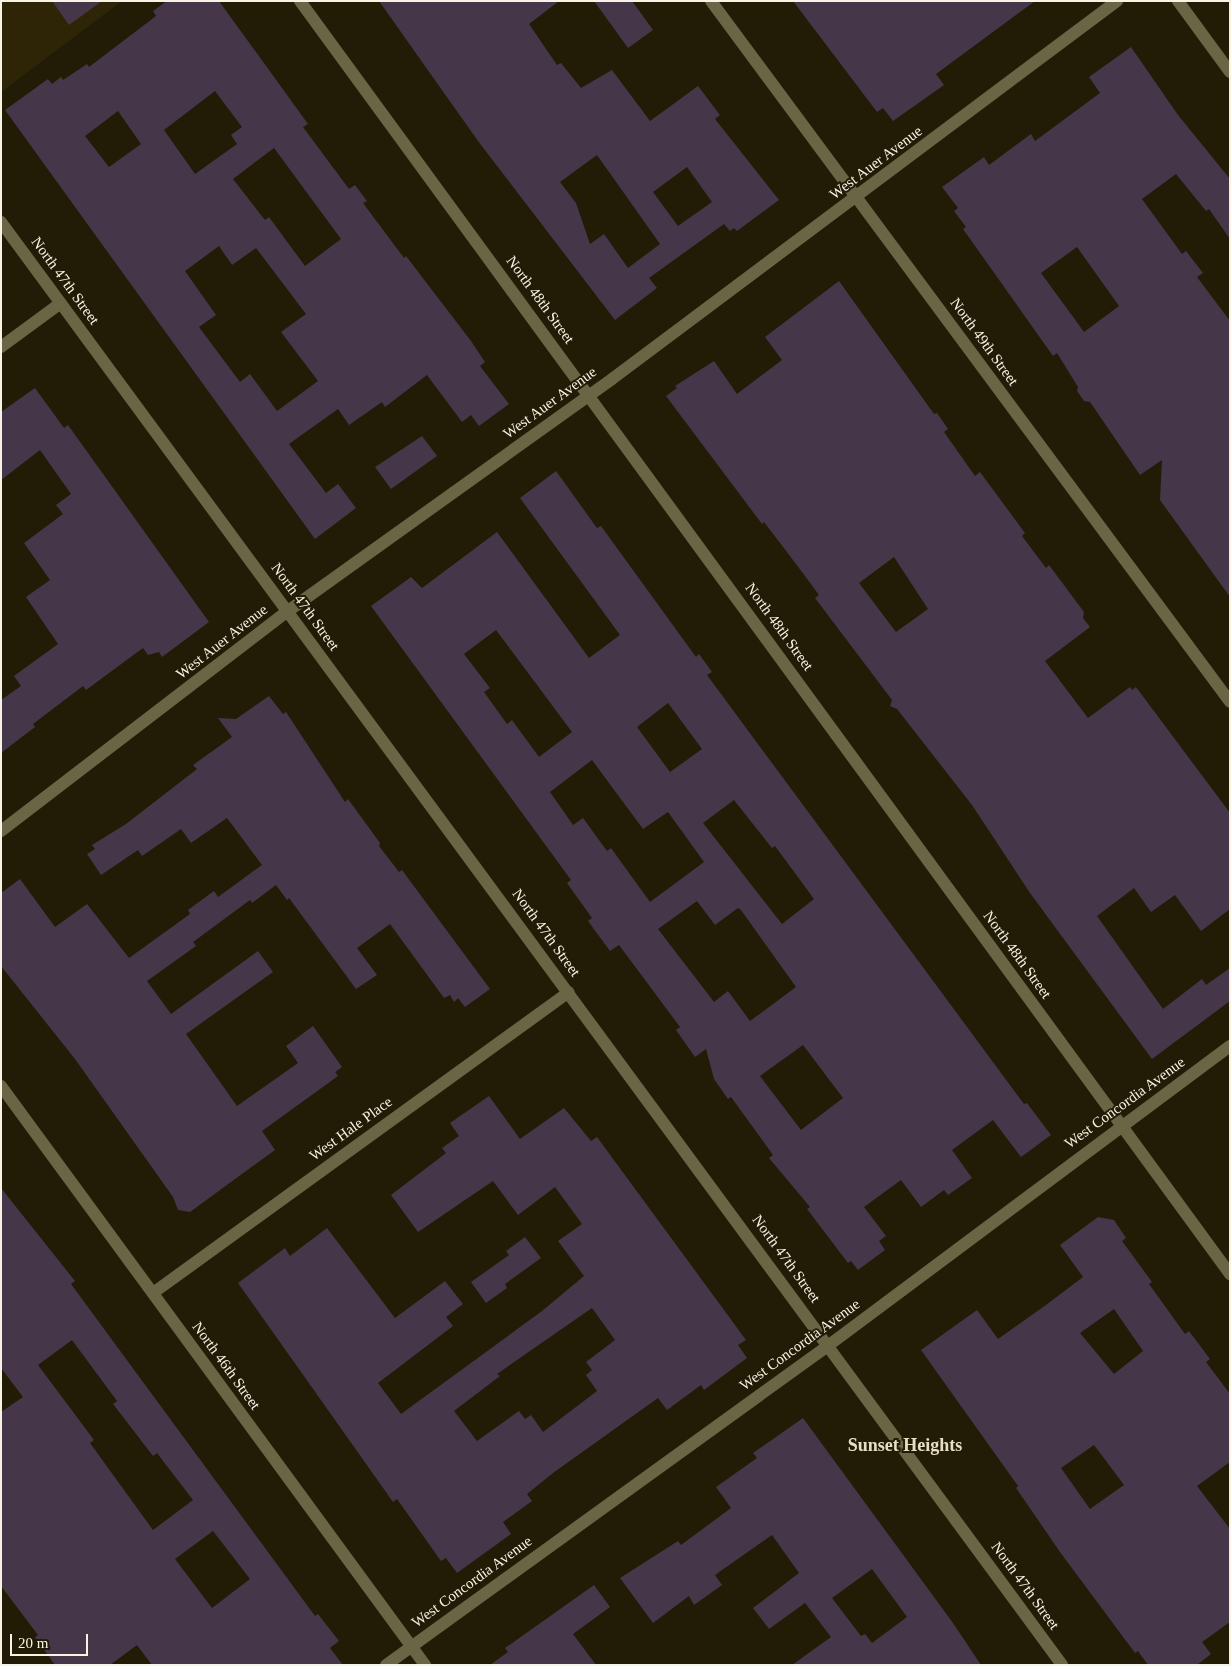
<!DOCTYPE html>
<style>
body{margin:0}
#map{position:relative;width:1231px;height:1666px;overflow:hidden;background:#221c06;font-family:Georgia,serif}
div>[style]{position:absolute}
.built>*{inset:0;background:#2e2507}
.building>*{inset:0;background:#453649}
.minor>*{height:12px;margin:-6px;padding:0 6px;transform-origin:6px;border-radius:6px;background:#696545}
span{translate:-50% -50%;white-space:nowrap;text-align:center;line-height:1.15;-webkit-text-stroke:4px #221c06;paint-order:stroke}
.street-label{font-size:15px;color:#f7f3e5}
.quarter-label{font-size:18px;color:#e7dfc4;font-weight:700}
.frame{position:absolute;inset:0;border:2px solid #f7f3e5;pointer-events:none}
.scale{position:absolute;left:10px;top:1634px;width:78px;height:22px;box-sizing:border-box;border:2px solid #f7f3e5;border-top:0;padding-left:6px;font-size:15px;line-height:18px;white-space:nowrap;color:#f7f3e5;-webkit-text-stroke:4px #221c06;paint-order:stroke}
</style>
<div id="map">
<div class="built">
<i style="clip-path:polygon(1px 1px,122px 1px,1px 92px)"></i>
</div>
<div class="building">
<i style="clip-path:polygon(52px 1px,102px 1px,69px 25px)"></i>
<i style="clip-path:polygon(evenodd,167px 1px,219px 1px,308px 124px,303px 127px,349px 189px,355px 185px,367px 201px,363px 203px,404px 258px,406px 256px,471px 341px,485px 362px,480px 366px,509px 404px,479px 426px,471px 415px,462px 422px,427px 375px,385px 407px,382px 402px,349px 425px,338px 409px,289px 444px,326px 493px,338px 484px,356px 508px,315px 539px,5px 110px,48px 79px,52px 84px,61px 77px,63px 80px,87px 64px,89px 67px,156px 16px,153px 11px,167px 1px,215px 91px,242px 127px,231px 135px,237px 144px,195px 174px,164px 130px,215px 91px,167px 1px,118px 111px,141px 144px,109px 167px,85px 136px,118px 111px,167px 1px,274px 148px,341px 239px,305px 266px,269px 217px,265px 220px,233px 179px,274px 148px,167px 1px,219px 246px,232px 265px,256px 248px,306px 314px,281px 332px,318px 381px,277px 411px,250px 374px,240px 382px,199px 327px,216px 315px,185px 271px,219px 246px)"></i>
<i style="clip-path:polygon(evenodd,379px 1px,559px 1px,529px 24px,557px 65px,561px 63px,581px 88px,612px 70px,650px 121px,698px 86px,720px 115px,715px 119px,779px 200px,737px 231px,734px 228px,730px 231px,724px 224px,649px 278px,657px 288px,615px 320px,478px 141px,379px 1px,597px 155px,660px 244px,628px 268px,604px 234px,590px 244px,576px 203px,560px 182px,597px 155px,379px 1px,687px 167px,712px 202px,678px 226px,653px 192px,687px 167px)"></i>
<i style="clip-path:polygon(594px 1px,632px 1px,653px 30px,628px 48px)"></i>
<i style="clip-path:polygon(793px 1px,1035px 1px,936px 74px,944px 85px,893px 121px,883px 108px,877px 112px)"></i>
<i style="clip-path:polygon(evenodd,1131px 47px,1178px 115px,1230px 179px,1230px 239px,1209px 209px,1206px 211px,1176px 174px,1142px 199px,1182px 254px,1186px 251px,1203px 273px,1197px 277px,1230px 321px,1230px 597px,1160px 500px,1162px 460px,1140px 475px,1090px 402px,1084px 401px,1077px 391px,1078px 387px,1057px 353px,1053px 356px,963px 229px,966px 227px,954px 211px,958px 208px,942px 187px,984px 157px,989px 165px,1031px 134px,1035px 141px,1100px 93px,1089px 77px,1131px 47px,1077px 247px,1119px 306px,1084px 332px,1041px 273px,1077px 247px)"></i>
<i style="clip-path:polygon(evenodd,839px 281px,934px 414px,937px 413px,948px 429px,944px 432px,975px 476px,980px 472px,1025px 533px,1022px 536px,1046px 568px,1049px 565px,1084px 612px,1083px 618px,1090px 627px,1045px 661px,1088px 718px,1130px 687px,1132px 690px,1136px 687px,1230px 813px,1230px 909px,1201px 931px,1175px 895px,1151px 912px,1134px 888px,1097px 916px,1163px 1009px,1202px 979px,1206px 985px,1230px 968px,1230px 1001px,1152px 1059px,1030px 893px,972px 805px,897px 709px,890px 706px,892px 700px,815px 598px,819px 595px,796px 564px,764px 522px,762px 524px,666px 396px,677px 388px,675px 386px,714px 361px,737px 394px,782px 360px,765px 337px,839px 281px,894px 557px,928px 609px,896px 632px,859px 583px,894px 557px)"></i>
<i style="clip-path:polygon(35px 388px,64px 428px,68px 425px,209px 622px,162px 657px,159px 652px,148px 655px,143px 648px,86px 690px,83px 686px,33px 724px,35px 727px,1px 753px,1px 700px,21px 686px,14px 676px,58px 644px,26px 597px,50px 580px,24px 543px,63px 514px,56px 505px,71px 494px,40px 450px,1px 480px,1px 412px)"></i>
<i style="clip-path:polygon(422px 436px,437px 456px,391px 489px,375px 467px)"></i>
<i style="clip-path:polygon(evenodd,556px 471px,597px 528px,601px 526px,696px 657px,699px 654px,712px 672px,707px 675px,1024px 1104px,1027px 1103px,1051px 1135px,1021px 1157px,993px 1120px,952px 1150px,972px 1178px,948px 1195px,944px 1190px,921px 1207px,901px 1180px,864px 1207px,886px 1236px,879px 1241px,885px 1250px,858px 1270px,851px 1261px,848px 1263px,807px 1209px,810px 1207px,769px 1158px,773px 1155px,731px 1097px,728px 1099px,714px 1079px,706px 1049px,695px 1057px,676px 1030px,680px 1027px,619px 945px,610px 951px,588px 921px,592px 918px,567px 883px,571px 880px,371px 606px,411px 577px,422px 588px,497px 532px,589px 658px,620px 635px,520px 498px,556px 471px,496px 630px,572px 732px,539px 757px,512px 720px,507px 724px,484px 692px,490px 688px,464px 654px,496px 630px,556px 471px,668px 703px,702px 749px,670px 772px,637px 727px,668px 703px,556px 471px,592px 760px,643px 829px,668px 812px,704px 862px,650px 902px,611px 848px,607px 851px,583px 818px,573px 825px,550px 792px,592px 760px,556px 471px,734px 800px,772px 848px,775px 846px,814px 899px,782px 924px,703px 823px,734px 800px,556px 471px,697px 901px,715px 925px,738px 908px,741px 910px,796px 987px,750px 1021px,728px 991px,714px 1002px,658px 929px,697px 901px,556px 471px,803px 1045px,843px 1098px,801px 1130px,760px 1076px,803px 1045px)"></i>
<i style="clip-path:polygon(269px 696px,283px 714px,286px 712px,345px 802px,348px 799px,380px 843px,379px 846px,399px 872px,402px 870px,490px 989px,465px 1007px,458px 998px,454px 1002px,450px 995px,444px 998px,390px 924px,357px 948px,377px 975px,356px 989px,289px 898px,287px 900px,276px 885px,252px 903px,250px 900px,193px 942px,196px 946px,147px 981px,171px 1014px,258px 951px,273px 972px,186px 1034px,237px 1106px,298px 1063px,286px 1046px,313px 1026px,342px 1067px,335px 1072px,338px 1076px,262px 1131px,275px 1150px,190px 1212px,178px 1210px,173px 1197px,75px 1059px,1px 966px,1px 893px,20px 879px,55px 927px,87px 904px,129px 958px,190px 914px,188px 910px,214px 891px,218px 897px,262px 865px,227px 818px,191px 843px,181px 829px,142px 856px,138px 850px,101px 875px,87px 854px,95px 849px,92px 845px,126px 824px,197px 769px,193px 765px,232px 737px,218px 718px,236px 719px)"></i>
<i style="clip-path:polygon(evenodd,489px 1096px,520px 1139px,564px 1108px,591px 1141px,597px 1137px,746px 1340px,738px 1345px,747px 1358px,704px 1390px,701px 1385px,667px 1410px,658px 1398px,553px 1473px,527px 1494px,532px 1501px,503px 1522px,511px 1534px,457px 1573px,446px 1558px,441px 1561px,397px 1499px,393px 1502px,238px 1283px,285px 1248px,290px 1256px,327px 1228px,395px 1318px,445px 1281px,463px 1304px,446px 1317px,453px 1326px,378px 1383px,401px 1414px,542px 1311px,584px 1276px,558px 1241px,582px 1224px,555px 1187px,518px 1215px,493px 1181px,418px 1232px,391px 1195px,446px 1153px,442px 1148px,459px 1136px,450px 1123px,489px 1096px,592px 1308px,615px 1340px,586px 1362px,592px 1370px,586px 1375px,597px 1391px,543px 1432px,531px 1415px,525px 1419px,519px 1411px,477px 1441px,454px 1411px,500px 1376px,497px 1374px,592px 1308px)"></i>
<i style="clip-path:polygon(evenodd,1px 1188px,75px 1281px,71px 1284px,315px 1616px,318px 1614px,339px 1641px,330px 1648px,343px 1665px,152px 1665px,137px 1645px,110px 1665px,55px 1665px,35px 1637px,38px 1635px,1px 1586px,1px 1412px,23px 1397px,1px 1368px,1px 1188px,72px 1340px,117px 1401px,113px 1404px,153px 1456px,157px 1453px,193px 1500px,153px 1530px,90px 1443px,94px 1440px,38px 1365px,72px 1340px,1px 1188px,213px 1531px,250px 1579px,212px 1608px,175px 1559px,213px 1531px)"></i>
<i style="clip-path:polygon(evenodd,1098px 1217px,1114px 1220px,1126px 1238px,1122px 1241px,1152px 1282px,1149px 1284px,1185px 1334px,1189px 1331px,1210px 1359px,1206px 1362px,1230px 1394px,1230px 1462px,1197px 1486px,1230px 1529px,1230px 1622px,1202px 1642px,1211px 1654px,1197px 1665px,1148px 1665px,1138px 1651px,1135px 1653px,1060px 1552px,1016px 1488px,1018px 1486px,921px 1350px,977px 1310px,998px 1339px,1046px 1305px,1083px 1277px,1060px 1245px,1098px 1217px,1114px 1309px,1143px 1351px,1114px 1374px,1080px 1333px,1114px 1309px,1098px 1217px,1094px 1445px,1124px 1485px,1090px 1509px,1061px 1468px,1094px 1445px)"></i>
<i style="clip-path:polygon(525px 1237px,541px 1258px,505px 1284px,507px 1288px,486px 1303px,471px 1282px,509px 1255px,506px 1251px)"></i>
<i style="clip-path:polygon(evenodd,803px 1418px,953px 1623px,981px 1665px,792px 1665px,831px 1637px,805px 1603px,769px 1629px,753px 1608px,799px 1573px,772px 1535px,715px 1575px,722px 1585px,694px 1605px,689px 1596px,653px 1623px,620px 1578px,678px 1541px,681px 1545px,731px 1508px,716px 1487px,757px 1458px,753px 1453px,803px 1418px,872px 1569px,907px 1617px,872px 1643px,865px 1634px,861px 1636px,832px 1598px,872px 1569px)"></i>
<i style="clip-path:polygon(594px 1585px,610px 1607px,573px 1634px,596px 1665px,490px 1665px,508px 1652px,505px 1648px)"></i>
</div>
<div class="minor">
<i style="left:300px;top:1px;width:1577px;rotate:53.85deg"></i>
<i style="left:711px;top:1px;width:872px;rotate:53.48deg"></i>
<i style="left:1178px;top:1px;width:88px;rotate:53.8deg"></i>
<i style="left:1px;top:222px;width:1791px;rotate:53.67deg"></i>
<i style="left:1px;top:347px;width:74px;rotate:-36.3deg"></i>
<i style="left:1px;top:831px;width:362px;rotate:-37.5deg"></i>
<i style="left:288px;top:611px;width:398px;rotate:-35.6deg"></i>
<i style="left:612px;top:379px;width:631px;rotate:-36.82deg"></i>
<i style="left:1px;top:1086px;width:718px;rotate:53.78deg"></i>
<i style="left:153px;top:1293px;width:513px;rotate:-35.89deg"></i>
<i style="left:386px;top:1665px;width:546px;rotate:-35.84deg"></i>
<i style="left:829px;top:1345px;width:500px;rotate:-36.71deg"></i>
</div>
<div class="street-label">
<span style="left:876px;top:163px;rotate:-37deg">West Auer Avenue</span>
<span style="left:65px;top:281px;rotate:54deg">North 47th Street</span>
<span style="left:540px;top:300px;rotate:54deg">North 48th Street</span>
<span style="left:984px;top:342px;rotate:54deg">North 49th Street</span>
<span style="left:550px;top:403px;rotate:-36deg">West Auer Avenue</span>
<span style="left:305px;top:607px;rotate:54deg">North 47th Street</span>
<span style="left:779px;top:627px;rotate:54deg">North 48th Street</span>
<span style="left:222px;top:642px;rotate:-38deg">West Auer Avenue</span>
<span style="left:546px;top:933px;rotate:54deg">North 47th Street</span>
<span style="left:1017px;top:955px;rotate:54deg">North 48th Street</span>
<span style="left:1125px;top:1103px;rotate:-36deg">West Concordia Avenue</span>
<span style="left:351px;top:1129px;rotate:-36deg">West Hale Place</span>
<span style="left:786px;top:1259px;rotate:54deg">North 47th Street</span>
<span style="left:800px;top:1345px;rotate:-36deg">West Concordia Avenue</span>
<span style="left:226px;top:1366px;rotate:54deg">North 46th Street</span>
<span style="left:472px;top:1582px;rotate:-36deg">West Concordia Avenue</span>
<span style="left:1025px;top:1586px;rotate:54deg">North 47th Street</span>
</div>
<div class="quarter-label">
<span style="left:905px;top:1445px">Sunset Heights</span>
</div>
<div class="frame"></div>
<div class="scale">20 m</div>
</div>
